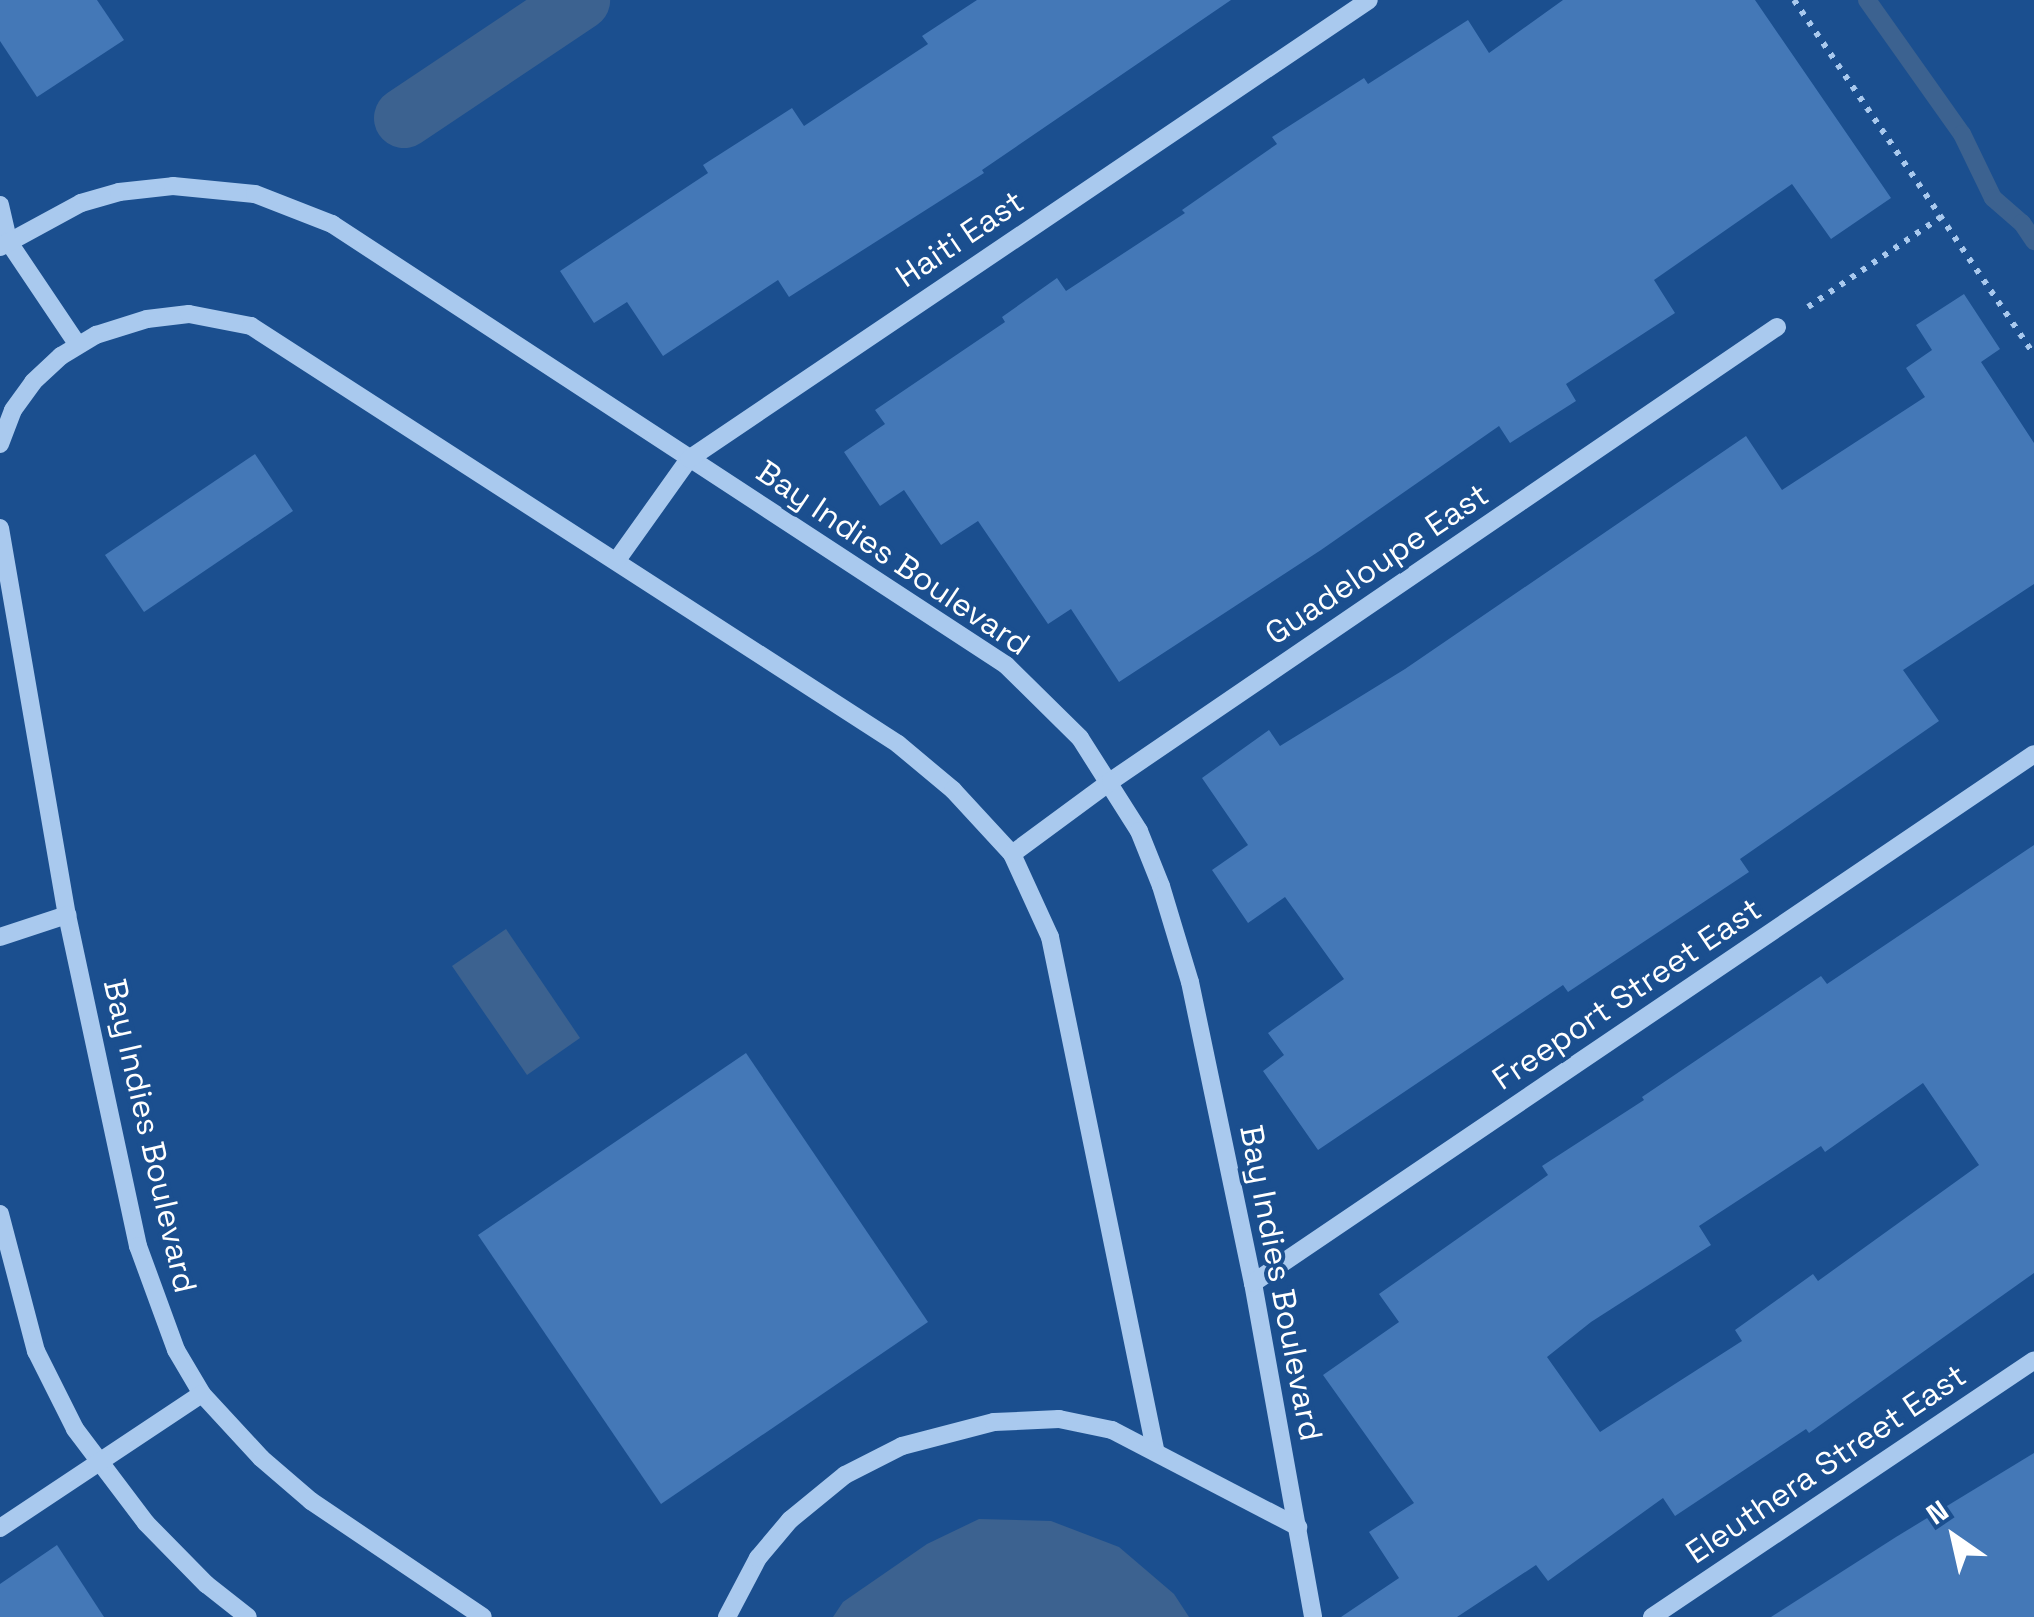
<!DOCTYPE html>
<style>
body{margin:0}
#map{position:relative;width:2034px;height:1617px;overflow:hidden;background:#1b4f8f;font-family:"Space Grotesk",sans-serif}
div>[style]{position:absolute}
.water>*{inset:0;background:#3c6290}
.stream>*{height:18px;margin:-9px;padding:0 9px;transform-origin:9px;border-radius:9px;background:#3c6290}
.canal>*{height:60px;margin:-30px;padding:0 30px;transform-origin:30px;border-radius:30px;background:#3c6290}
.building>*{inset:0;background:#4478b7}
.path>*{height:6px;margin-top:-3px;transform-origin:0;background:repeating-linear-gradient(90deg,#a9c9ee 0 5px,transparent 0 13px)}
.minor>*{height:18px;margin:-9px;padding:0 9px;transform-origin:9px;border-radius:9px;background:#a9c9ee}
span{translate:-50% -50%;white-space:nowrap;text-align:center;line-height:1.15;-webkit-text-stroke:8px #1b4f8f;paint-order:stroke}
.street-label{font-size:32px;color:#fff}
.north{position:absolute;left:1904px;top:1487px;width:100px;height:100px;-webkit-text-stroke:8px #1b4f8f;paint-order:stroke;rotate:326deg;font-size:28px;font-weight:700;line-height:40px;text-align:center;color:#fff}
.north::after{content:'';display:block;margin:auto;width:35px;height:45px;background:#fff;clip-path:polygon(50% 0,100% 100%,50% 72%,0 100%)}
</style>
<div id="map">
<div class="water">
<i style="clip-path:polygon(506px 929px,580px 1038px,527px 1075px,452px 966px)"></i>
<i style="clip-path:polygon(979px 1519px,1051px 1521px,1119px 1547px,1174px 1594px,1189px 1617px,833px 1617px,843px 1602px,927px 1544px)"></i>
</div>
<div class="stream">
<i style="left:1867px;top:0;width:164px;rotate:54.7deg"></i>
<i style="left:1962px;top:134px;width:71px;rotate:64.2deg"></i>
<i style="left:1993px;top:198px;width:38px;rotate:41deg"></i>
<i style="left:2022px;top:223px;width:22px;rotate:56deg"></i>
</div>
<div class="canal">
<i style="left:404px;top:118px;width:212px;rotate:-33.8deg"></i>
</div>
<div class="building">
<i style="clip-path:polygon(0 0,97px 0,124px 40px,37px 97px,0 41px)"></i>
<i style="clip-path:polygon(977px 0,1231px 0,982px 170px,984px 173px,789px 297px,778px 280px,663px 356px,627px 302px,594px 323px,560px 271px,708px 173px,703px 165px,792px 108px,804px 126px,928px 44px,922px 36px)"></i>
<i style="clip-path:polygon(1563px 0,1755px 0,1891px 198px,1831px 239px,1792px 184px,1654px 280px,1675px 313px,1566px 384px,1576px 401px,1510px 443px,1499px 426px,1321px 550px,1119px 682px,1071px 609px,1048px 624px,978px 521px,941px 545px,904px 490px,880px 506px,844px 452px,885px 424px,875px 410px,1005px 322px,1002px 317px,1057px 278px,1066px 291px,1185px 213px,1182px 210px,1277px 144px,1272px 137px,1364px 78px,1368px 84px,1468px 20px,1489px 53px)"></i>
<i style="clip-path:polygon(1964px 294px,2000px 349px,1981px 362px,2034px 443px,2034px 584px,1903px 670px,1939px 721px,1740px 859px,1749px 872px,1568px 992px,1563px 985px,1318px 1150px,1263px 1071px,1284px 1055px,1268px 1033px,1344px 979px,1285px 897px,1248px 923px,1212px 870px,1248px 845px,1202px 778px,1269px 730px,1280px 746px,1405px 669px,1746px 436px,1782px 490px,1925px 397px,1906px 368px,1932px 350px,1916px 325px)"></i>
<i style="clip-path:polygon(255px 454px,293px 511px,144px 612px,105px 555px)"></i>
<i style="clip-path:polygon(evenodd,2034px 845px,2034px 1273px,1809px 1433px,1806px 1429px,1675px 1516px,1663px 1498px,1548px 1581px,1536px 1565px,1457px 1617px,1341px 1617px,1399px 1578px,1369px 1532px,1414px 1503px,1323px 1375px,1399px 1322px,1379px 1294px,1548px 1175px,1542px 1166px,1644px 1100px,1642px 1097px,1821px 976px,1827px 984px,2034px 845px,1923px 1083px,1979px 1165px,1818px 1281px,1813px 1274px,1735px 1330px,1742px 1341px,1600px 1432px,1547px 1357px,1591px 1322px,1711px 1245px,1699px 1226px,1821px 1146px,1825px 1152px,1923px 1083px)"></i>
<i style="clip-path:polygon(746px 1053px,928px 1322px,661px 1504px,478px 1235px)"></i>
<i style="clip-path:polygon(2034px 1453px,2034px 1617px,1771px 1617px,1896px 1537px)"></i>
<i style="clip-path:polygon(57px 1545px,104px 1617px,0 1617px,0 1584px)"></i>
</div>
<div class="path">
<i style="left:1794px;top:0;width:428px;rotate:55.9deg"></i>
<i style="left:1808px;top:307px;width:161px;rotate:-34.1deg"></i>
</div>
<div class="minor">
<i style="left:0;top:205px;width:37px;rotate:77deg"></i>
<i style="left:8px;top:241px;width:125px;rotate:56.1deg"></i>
<i style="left:0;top:247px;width:92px;rotate:-28.5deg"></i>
<i style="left:81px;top:203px;width:40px;rotate:-16deg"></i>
<i style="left:119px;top:192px;width:54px;rotate:-6.3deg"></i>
<i style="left:173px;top:186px;width:82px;rotate:5.6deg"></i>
<i style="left:255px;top:194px;width:83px;rotate:21.3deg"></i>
<i style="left:332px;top:224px;width:805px;rotate:33.2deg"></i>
<i style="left:1006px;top:665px;width:104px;rotate:44.6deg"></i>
<i style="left:1080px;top:738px;width:110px;rotate:57.6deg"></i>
<i style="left:1139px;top:831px;width:59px;rotate:68.2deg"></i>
<i style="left:1161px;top:886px;width:100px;rotate:73.2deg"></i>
<i style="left:1190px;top:982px;width:308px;rotate:78.2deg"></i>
<i style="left:1253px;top:1283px;width:339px;rotate:79.8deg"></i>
<i style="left:0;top:444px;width:36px;rotate:-69deg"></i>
<i style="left:13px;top:410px;width:34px;rotate:-54deg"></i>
<i style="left:33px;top:382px;width:38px;rotate:-43deg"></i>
<i style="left:61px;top:356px;width:41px;rotate:-31deg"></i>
<i style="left:96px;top:335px;width:53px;rotate:-17.4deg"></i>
<i style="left:147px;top:319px;width:42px;rotate:-6.8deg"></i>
<i style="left:189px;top:314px;width:63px;rotate:11deg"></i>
<i style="left:251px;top:326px;width:770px;rotate:32.86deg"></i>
<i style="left:898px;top:744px;width:72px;rotate:39.9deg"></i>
<i style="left:953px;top:790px;width:87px;rotate:47.3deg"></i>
<i style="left:1012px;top:854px;width:91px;rotate:65.4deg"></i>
<i style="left:1050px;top:937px;width:523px;rotate:78.41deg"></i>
<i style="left:0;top:528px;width:393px;rotate:80.2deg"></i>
<i style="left:67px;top:915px;width:339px;rotate:77.9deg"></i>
<i style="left:138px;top:1246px;width:111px;rotate:69.9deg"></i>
<i style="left:176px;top:1350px;width:51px;rotate:59.4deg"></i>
<i style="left:202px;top:1394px;width:87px;rotate:47.3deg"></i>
<i style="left:261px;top:1458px;width:66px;rotate:40.7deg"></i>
<i style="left:311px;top:1501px;width:207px;rotate:34deg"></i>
<i style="left:617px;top:560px;width:124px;rotate:-54.5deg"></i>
<i style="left:689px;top:459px;width:820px;rotate:-34.02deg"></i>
<i style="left:1012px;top:854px;width:123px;rotate:-36.4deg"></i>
<i style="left:1111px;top:781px;width:806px;rotate:-34.28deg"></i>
<i style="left:0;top:937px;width:71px;rotate:-18.2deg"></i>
<i style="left:0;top:1214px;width:142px;rotate:75.3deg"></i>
<i style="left:36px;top:1351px;width:87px;rotate:63.4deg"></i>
<i style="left:75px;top:1429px;width:118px;rotate:52.9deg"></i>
<i style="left:146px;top:1523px;width:86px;rotate:45.5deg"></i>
<i style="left:206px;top:1584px;width:53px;rotate:38.2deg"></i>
<i style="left:1253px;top:1283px;width:943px;rotate:-34.11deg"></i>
<i style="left:0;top:1528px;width:242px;rotate:-33.6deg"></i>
<i style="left:727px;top:1617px;width:67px;rotate:-62.3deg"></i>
<i style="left:758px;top:1558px;width:50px;rotate:-49.9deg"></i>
<i style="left:790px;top:1520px;width:71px;rotate:-39.3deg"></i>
<i style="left:845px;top:1475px;width:64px;rotate:-27deg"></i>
<i style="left:902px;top:1446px;width:95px;rotate:-14.6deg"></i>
<i style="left:994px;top:1422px;width:65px;rotate:-2.6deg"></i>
<i style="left:1059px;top:1419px;width:54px;rotate:11.7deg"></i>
<i style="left:1112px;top:1430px;width:210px;rotate:27.5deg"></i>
<i style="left:1652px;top:1617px;width:460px;rotate:-33.9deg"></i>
</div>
<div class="street-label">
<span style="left:960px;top:239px;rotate:-34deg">Haiti East</span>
<span style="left:893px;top:558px;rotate:34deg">Bay Indies Boulevard</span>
<span style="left:1377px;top:564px;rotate:-34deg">Guadeloupe East</span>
<span style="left:1627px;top:994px;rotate:-34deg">Freeport Street East</span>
<span style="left:150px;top:1136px;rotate:77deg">Bay Indies Boulevard</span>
<span style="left:1281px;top:1283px;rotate:79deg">Bay Indies Boulevard</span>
<span style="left:1826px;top:1464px;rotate:-34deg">Eleuthera Street East</span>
</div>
<div class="north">N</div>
</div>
